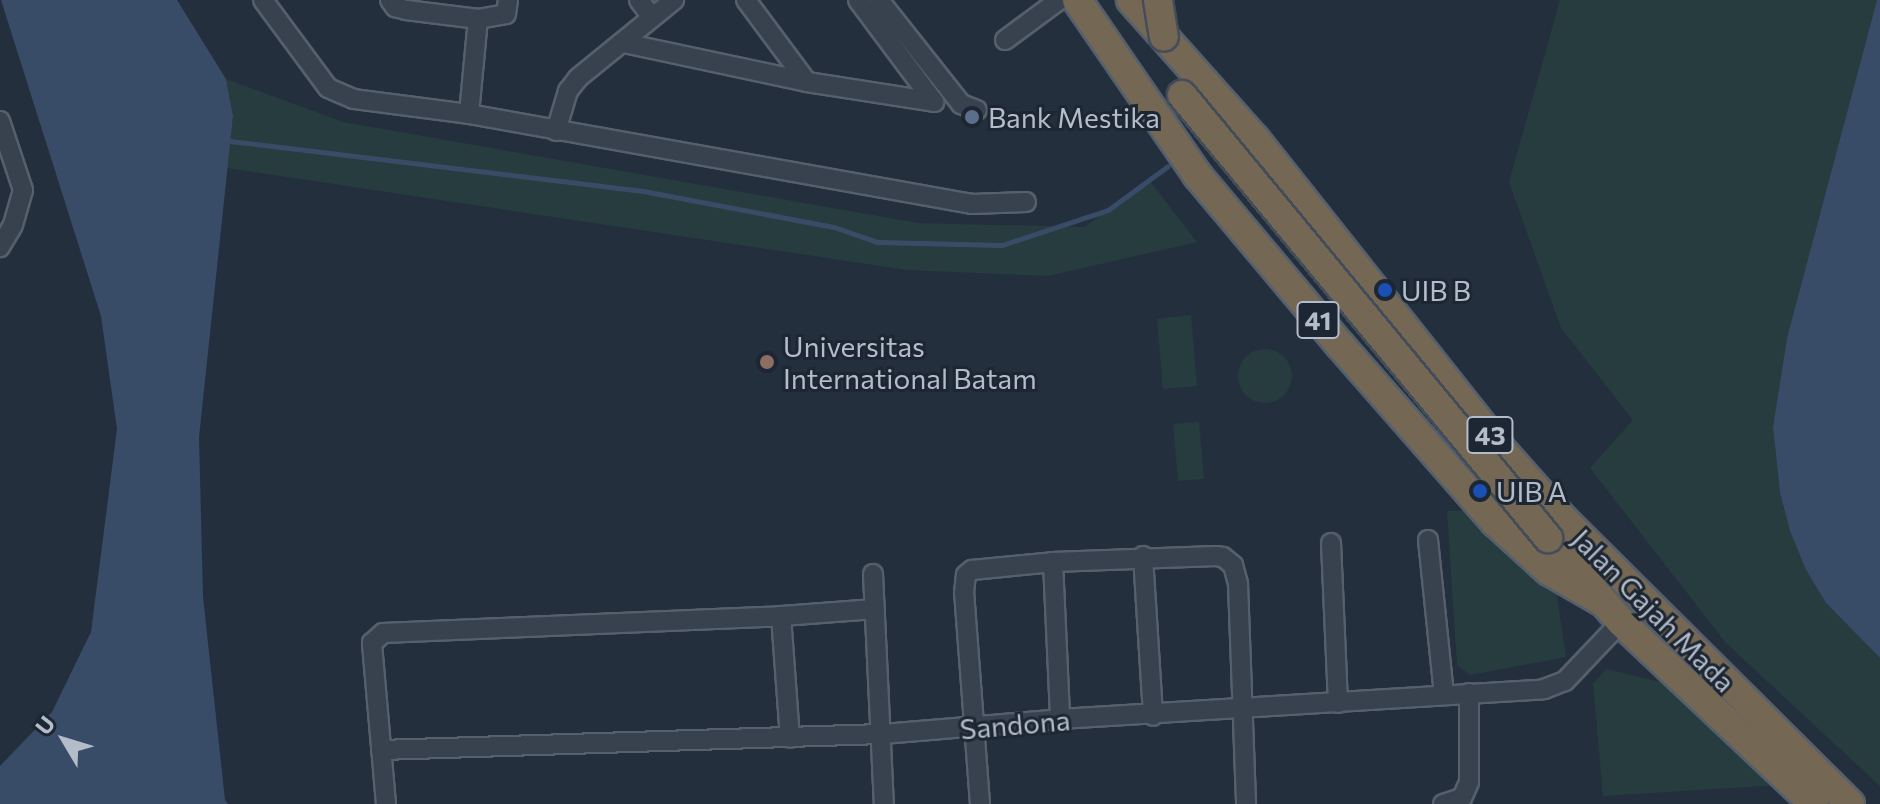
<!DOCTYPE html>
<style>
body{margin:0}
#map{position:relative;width:1880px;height:804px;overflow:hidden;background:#242f3e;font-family:Commissioner,sans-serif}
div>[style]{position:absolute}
.green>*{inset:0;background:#263c3f}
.round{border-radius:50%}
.water>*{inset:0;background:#394c67}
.stream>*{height:5px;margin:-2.5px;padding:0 2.5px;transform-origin:2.5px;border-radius:2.5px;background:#394c67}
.roads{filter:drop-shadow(2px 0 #565f6c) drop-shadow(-2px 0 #565f6c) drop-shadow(0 2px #565f6c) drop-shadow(0 -2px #565f6c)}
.minor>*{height:18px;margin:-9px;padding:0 9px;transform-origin:9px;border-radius:9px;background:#38414e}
.highway>*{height:28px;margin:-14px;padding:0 14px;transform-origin:14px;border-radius:14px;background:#746855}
.bridges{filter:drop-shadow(2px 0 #434c59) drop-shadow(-2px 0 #434c59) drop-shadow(0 2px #434c59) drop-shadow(0 -2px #434c59)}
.highway-bridge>*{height:28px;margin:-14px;padding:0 14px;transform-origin:14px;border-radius:14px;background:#746855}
.dots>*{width:22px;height:22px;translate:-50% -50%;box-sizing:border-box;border:4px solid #1d2633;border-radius:50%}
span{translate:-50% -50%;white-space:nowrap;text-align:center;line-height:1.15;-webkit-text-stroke:6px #1d2633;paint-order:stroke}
.shield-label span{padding:2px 6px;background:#1d2633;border:2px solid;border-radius:6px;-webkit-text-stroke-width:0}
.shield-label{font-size:26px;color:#b4bcc9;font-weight:700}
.poi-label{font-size:28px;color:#b4bcc9}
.left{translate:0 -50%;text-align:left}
.street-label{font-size:28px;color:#b4bcc9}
.north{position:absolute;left:24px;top:700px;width:80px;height:80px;-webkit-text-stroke:6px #1d2633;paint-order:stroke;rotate:308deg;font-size:22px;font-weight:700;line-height:32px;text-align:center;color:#b4bcc9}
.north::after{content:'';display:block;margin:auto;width:28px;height:36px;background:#b4bcc9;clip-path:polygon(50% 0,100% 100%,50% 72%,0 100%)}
</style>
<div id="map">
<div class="green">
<i style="clip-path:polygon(1560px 0,1877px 0,1787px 338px,1773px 427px,1780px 493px,1790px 531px,1806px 570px,1826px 603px,1880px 658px,1880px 786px,1726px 643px,1590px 468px,1633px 420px,1561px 328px,1509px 182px)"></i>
<i style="clip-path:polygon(226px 79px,343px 122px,918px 223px,1084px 227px,1149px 180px,1197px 242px,1048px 276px,907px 270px,227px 168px,233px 116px)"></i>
<i style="clip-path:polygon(1191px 315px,1197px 386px,1163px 389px,1157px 319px)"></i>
<i class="round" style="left:1238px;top:349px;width:54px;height:54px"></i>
<i style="clip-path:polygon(1199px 422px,1204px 479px,1178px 481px,1173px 424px)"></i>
<i style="clip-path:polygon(1476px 510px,1556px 589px,1566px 657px,1470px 675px,1457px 665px,1447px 511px)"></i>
<i style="clip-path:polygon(1606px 669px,1676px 686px,1782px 785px,1603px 796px,1593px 684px)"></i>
</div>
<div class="water">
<i style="clip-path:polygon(1px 0,177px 0,226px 79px,233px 116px,199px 437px,203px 597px,225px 800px,228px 804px,0 804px,0 766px,52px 712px,91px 632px,117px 429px,101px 316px)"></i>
<i style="clip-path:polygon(1877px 0,1880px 0,1880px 658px,1826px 603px,1806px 570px,1790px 531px,1780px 493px,1773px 427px,1787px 338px)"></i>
</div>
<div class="stream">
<i style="left:230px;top:141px;width:416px;rotate:6.9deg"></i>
<i style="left:643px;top:191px;width:194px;rotate:10.7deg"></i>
<i style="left:834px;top:227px;width:46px;rotate:19.2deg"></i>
<i style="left:877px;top:242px;width:125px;rotate:1.4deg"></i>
<i style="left:1002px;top:245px;width:112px;rotate:-18.3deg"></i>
<i style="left:1108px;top:210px;width:74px;rotate:-36.3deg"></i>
</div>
<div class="roads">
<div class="minor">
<i style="left:263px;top:0;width:109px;rotate:53.5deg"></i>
<i style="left:328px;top:88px;width:28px;rotate:23deg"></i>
<i style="left:354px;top:99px;width:116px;rotate:7.4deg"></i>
<i style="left:469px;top:114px;width:511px;rotate:10.14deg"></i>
<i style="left:972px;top:204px;width:54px;rotate:-2.1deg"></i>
<i style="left:390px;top:0;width:9px;rotate:54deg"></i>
<i style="left:395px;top:7px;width:11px;rotate:15deg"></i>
<i style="left:406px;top:10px;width:73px;rotate:7.1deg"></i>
<i style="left:478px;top:19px;width:28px;rotate:-10deg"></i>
<i style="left:506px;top:14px;width:14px;rotate:-82deg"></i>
<i style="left:639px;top:0;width:21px;rotate:53deg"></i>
<i style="left:746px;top:0;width:102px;rotate:53.4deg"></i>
<i style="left:858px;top:0;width:127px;rotate:53.3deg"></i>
<i style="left:879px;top:0;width:132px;rotate:51.7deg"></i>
<i style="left:961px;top:104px;width:17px;rotate:21deg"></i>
<i style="left:1005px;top:40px;width:67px;rotate:-36.5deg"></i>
<i style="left:624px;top:43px;width:187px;rotate:12deg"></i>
<i style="left:807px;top:82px;width:129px;rotate:8.9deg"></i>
<i style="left:469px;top:114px;width:95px;rotate:-84.6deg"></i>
<i style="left:0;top:121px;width:73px;rotate:71.6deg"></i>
<i style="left:23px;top:190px;width:36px;rotate:106deg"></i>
<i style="left:13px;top:225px;width:26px;rotate:121deg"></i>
<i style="left:556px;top:131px;width:42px;rotate:-73.3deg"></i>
<i style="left:568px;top:91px;width:16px;rotate:-52deg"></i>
<i style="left:578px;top:78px;width:124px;rotate:-39.1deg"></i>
<i style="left:1428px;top:540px;width:155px;rotate:84.1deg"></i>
<i style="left:1331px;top:543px;width:160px;rotate:87.5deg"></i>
<i style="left:1143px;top:556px;width:160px;rotate:86.4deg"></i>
<i style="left:1053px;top:562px;width:157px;rotate:87.4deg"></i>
<i style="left:873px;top:574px;width:230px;rotate:87.3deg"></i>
<i style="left:781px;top:616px;width:122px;rotate:85.8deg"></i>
<i style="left:381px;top:750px;width:502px;rotate:-1.83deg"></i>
<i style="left:883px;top:734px;width:178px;rotate:-4.8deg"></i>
<i style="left:1060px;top:719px;width:485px;rotate:-3.5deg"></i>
<i style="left:1544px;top:689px;width:22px;rotate:-21deg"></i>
<i style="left:1565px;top:681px;width:81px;rotate:-46.5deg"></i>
<i style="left:386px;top:804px;width:162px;rotate:-95deg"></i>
<i style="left:372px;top:643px;width:15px;rotate:-42deg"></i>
<i style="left:383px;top:633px;width:386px;rotate:-2.4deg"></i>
<i style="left:769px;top:617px;width:106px;rotate:-4.3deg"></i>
<i style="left:980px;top:804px;width:212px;rotate:-94.3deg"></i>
<i style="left:964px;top:593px;width:18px;rotate:-84deg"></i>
<i style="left:966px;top:575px;width:8px;rotate:-40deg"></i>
<i style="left:972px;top:570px;width:81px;rotate:-5.6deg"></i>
<i style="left:1053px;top:562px;width:163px;rotate:-2.1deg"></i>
<i style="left:1216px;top:556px;width:7px;rotate:8deg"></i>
<i style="left:1223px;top:557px;width:13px;rotate:39deg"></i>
<i style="left:1233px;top:565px;width:20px;rotate:75deg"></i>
<i style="left:1238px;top:584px;width:220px;rotate:87.9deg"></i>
<i style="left:1443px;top:804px;width:20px;rotate:-18deg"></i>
<i style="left:1462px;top:798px;width:17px;rotate:-66deg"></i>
<i style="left:1469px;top:782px;width:89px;rotate:-90deg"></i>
</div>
<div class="highway">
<i style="left:1077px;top:0;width:214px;rotate:55.5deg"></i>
<i style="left:1198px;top:176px;width:221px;rotate:50deg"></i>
<i style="left:1340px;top:345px;width:235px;rotate:48.8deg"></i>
<i style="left:1495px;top:522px;width:73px;rotate:42.2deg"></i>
<i style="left:1549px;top:571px;width:60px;rotate:30deg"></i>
<i style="left:1131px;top:0;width:186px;rotate:48.3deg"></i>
<i style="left:1255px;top:139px;width:394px;rotate:51.6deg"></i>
<i style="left:1500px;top:448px;width:94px;rotate:48.5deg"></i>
<i style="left:1562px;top:518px;width:406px;rotate:44.8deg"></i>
<i style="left:1548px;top:538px;width:111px;rotate:49deg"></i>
<i style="left:1621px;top:622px;width:265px;rotate:43.3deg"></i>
</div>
</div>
<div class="bridges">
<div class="highway-bridge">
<i style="left:1158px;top:0;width:37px;rotate:81deg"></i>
<i style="left:1182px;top:95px;width:575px;rotate:50.44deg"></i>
</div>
</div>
<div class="dots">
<i style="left:972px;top:117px;background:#5c6f8a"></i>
<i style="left:1385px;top:290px;background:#1a4fb4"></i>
<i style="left:767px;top:362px;background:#8d6e63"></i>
<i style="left:1480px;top:491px;background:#1a4fb4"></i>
</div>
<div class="shield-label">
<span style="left:1318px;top:320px">41</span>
<span style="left:1490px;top:435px">43</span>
</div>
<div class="poi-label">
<span class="left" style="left:988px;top:117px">Bank Mestika</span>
<span class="left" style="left:1401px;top:290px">UIB B</span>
<span class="left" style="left:783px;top:362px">Universitas<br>International Batam</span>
<span class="left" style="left:1496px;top:491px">UIB A</span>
</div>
<div class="street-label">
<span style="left:1654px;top:610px;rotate:45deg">Jalan Gajah Mada</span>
<span style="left:1015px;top:724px;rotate:-5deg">Sandona</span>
</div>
<div class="north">U</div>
</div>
